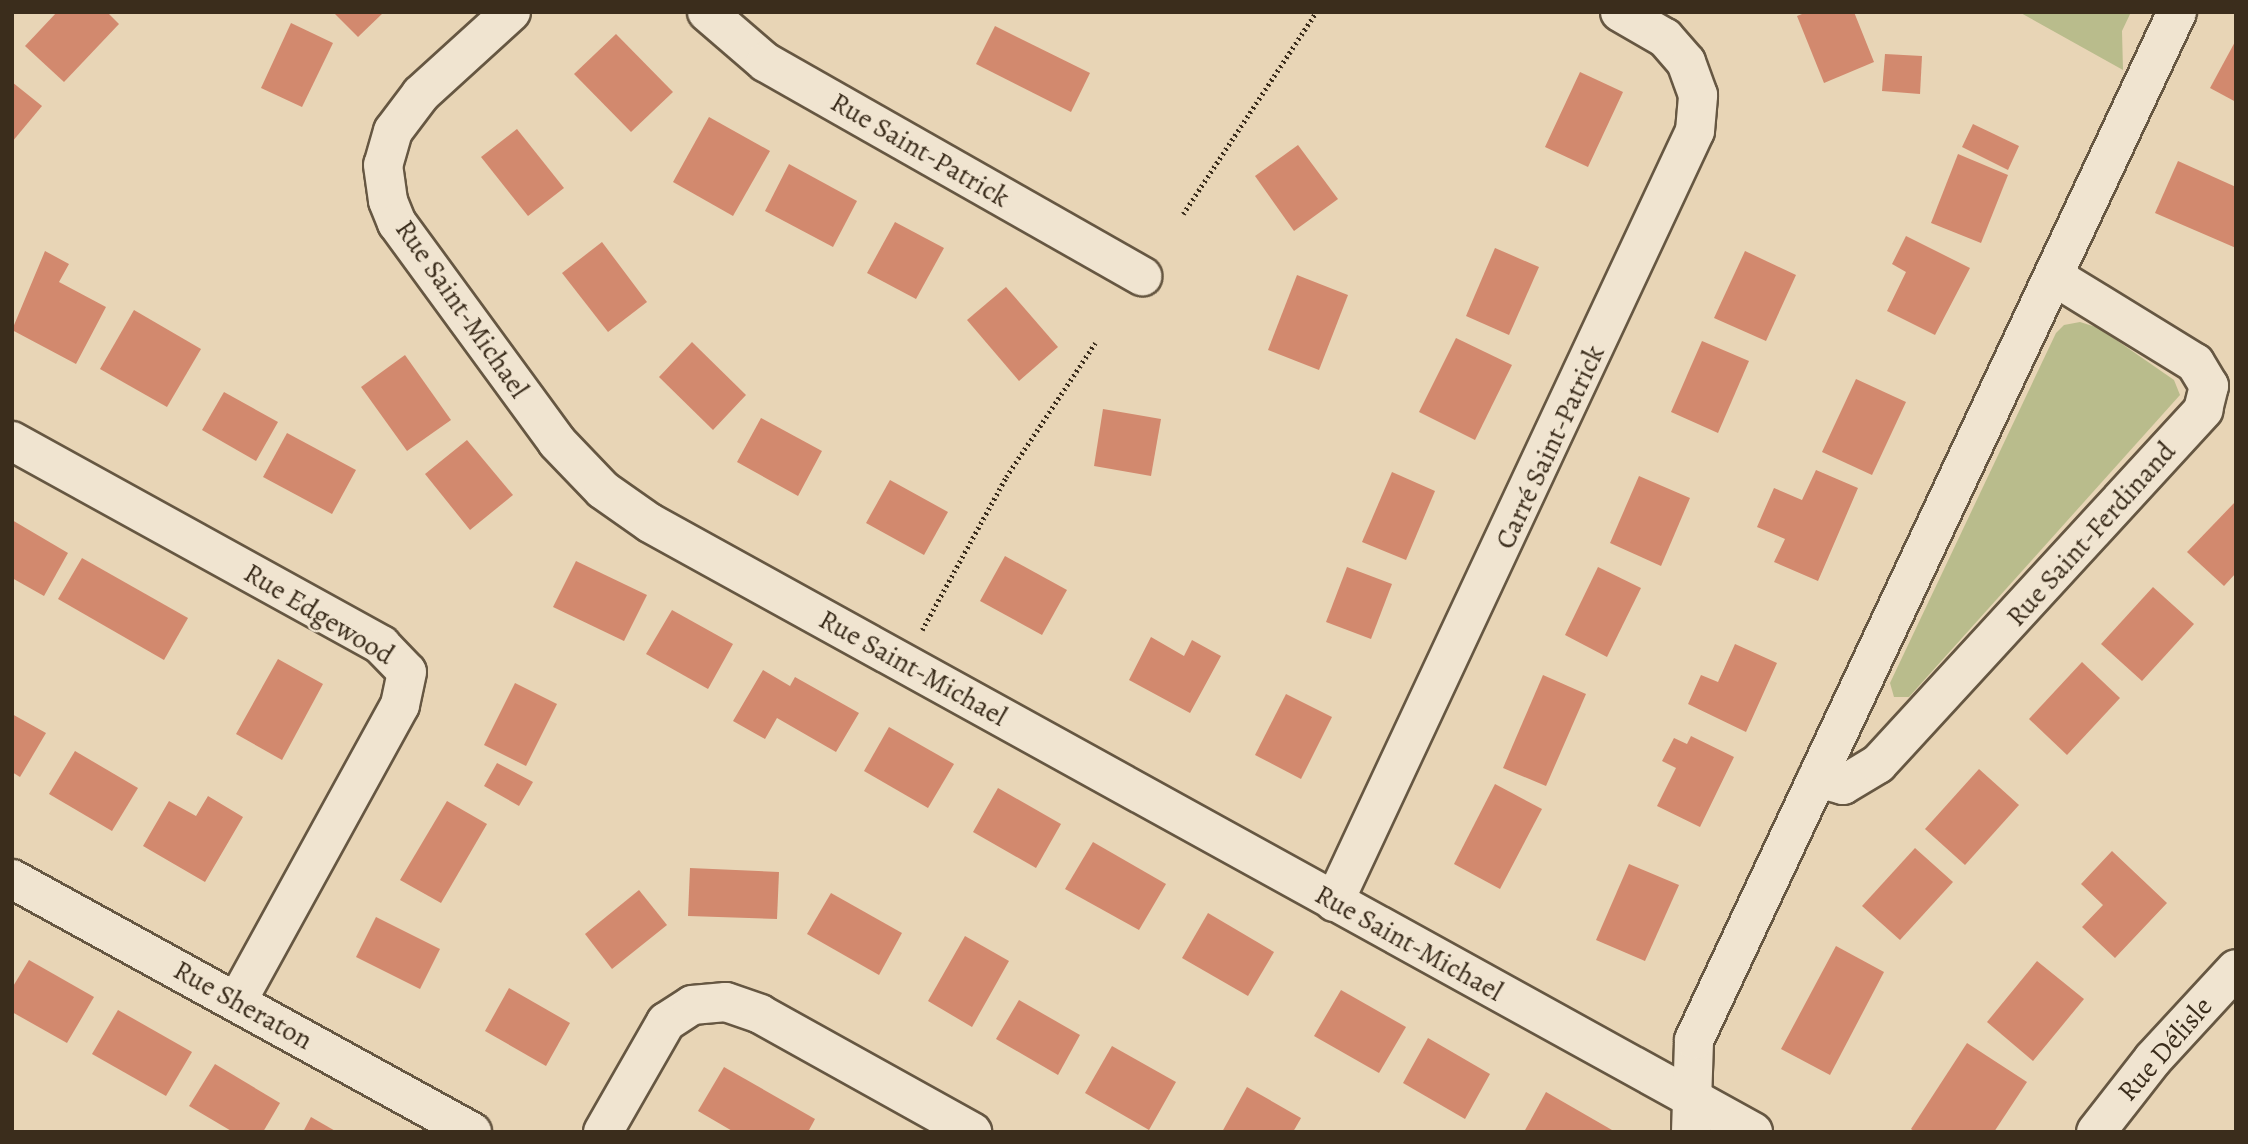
<!DOCTYPE html>
<meta charset="utf-8">
<style>
body{margin:0}
#map{position:relative;width:2248px;height:1144px;overflow:hidden;background:#e8d5b6;font-family:Alegreya,serif}
div>[style]{position:absolute}
.green>*{inset:0;background:#b9bc8c}
.building>*{inset:0;background:#d2896e}
.path>*{height:4.5px;margin-top:-2.25px;transform-origin:0;background:repeating-linear-gradient(90deg,#3b2d1c 0 2px,transparent 0 5.5px)}
.roads{filter:drop-shadow(2px 0 #665742) drop-shadow(-2px 0 #665742) drop-shadow(0 2px #665742) drop-shadow(0 -2px #665742)}
.minor>*{height:38px;margin:-19px;padding:0 19px;transform-origin:19px;border-radius:19px;background:#f0e4d0}
span{translate:-50% -50%;white-space:nowrap;text-align:center;line-height:1.15;-webkit-text-stroke:5px #f0e4d0;paint-order:stroke}
.street-label{font-size:28px;color:#3b2d1c}
.frame{position:absolute;inset:0;border:14px solid #3b2d1c;pointer-events:none}
</style>
<div id="map">
<div class="green">
<i style="clip-path:polygon(2019px 12px,2131px 12px,2122px 31px,2123px 70px)"></i>
<i style="clip-path:polygon(2080px 322px,2099px 328px,2174px 380px,2180px 395px,1909px 697px,1894px 697px,1890px 683px,2056px 333px,2064px 325px)"></i>
</div>
<div class="building">
<i style="clip-path:polygon(57px 12px,107px 12px,119px 24px,64px 82px,25px 46px)"></i>
<i style="clip-path:polygon(333px 12px,384px 12px,358px 37px)"></i>
<i style="clip-path:polygon(1807px 12px,1854px 12px,1874px 62px,1824px 83px,1797px 16px)"></i>
<i style="clip-path:polygon(291px 23px,333px 43px,302px 107px,261px 88px)"></i>
<i style="clip-path:polygon(995px 26px,1090px 73px,1071px 112px,976px 64px)"></i>
<i style="clip-path:polygon(616px 34px,673px 92px,631px 132px,574px 74px)"></i>
<i style="clip-path:polygon(2236px 40px,2236px 102px,2210px 88px)"></i>
<i style="clip-path:polygon(1885px 54px,1922px 56px,1920px 94px,1882px 91px)"></i>
<i style="clip-path:polygon(1580px 72px,1623px 92px,1588px 167px,1545px 147px)"></i>
<i style="clip-path:polygon(12px 82px,42px 106px,12px 142px)"></i>
<i style="clip-path:polygon(709px 117px,770px 151px,733px 216px,673px 182px)"></i>
<i style="clip-path:polygon(1973px 124px,2019px 146px,2008px 170px,1962px 147px)"></i>
<i style="clip-path:polygon(517px 129px,564px 188px,528px 216px,481px 157px)"></i>
<i style="clip-path:polygon(1298px 145px,1338px 199px,1294px 231px,1255px 176px)"></i>
<i style="clip-path:polygon(1958px 154px,2008px 175px,1981px 243px,1931px 223px)"></i>
<i style="clip-path:polygon(2178px 161px,2236px 187px,2236px 248px,2155px 213px)"></i>
<i style="clip-path:polygon(789px 164px,857px 201px,833px 247px,765px 211px)"></i>
<i style="clip-path:polygon(895px 222px,944px 248px,916px 299px,867px 273px)"></i>
<i style="clip-path:polygon(1906px 236px,1970px 268px,1935px 335px,1887px 311px,1906px 272px,1892px 264px)"></i>
<i style="clip-path:polygon(602px 242px,647px 302px,608px 332px,562px 273px)"></i>
<i style="clip-path:polygon(1495px 248px,1539px 267px,1509px 335px,1466px 316px)"></i>
<i style="clip-path:polygon(45px 251px,69px 264px,59px 282px,106px 307px,76px 364px,12px 330px)"></i>
<i style="clip-path:polygon(1745px 251px,1796px 275px,1766px 341px,1714px 318px)"></i>
<i style="clip-path:polygon(1297px 275px,1348px 295px,1319px 370px,1268px 350px)"></i>
<i style="clip-path:polygon(1006px 287px,1058px 347px,1019px 381px,967px 320px)"></i>
<i style="clip-path:polygon(134px 310px,201px 349px,167px 407px,100px 369px)"></i>
<i style="clip-path:polygon(1456px 338px,1512px 365px,1475px 440px,1419px 412px)"></i>
<i style="clip-path:polygon(1702px 341px,1749px 361px,1718px 433px,1671px 412px)"></i>
<i style="clip-path:polygon(692px 342px,746px 395px,713px 430px,659px 377px)"></i>
<i style="clip-path:polygon(405px 355px,451px 420px,407px 451px,361px 387px)"></i>
<i style="clip-path:polygon(1856px 379px,1906px 402px,1872px 475px,1822px 452px)"></i>
<i style="clip-path:polygon(224px 392px,278px 422px,256px 461px,202px 430px)"></i>
<i style="clip-path:polygon(1103px 409px,1161px 419px,1151px 476px,1094px 466px)"></i>
<i style="clip-path:polygon(761px 418px,822px 451px,798px 496px,737px 462px)"></i>
<i style="clip-path:polygon(287px 433px,356px 470px,332px 514px,263px 477px)"></i>
<i style="clip-path:polygon(467px 440px,513px 495px,470px 530px,425px 474px)"></i>
<i style="clip-path:polygon(1816px 470px,1858px 488px,1818px 581px,1774px 562px,1785px 539px,1757px 527px,1774px 488px,1802px 500px)"></i>
<i style="clip-path:polygon(1392px 472px,1435px 491px,1406px 560px,1362px 542px)"></i>
<i style="clip-path:polygon(1639px 476px,1690px 498px,1661px 566px,1610px 543px)"></i>
<i style="clip-path:polygon(890px 480px,948px 512px,924px 555px,866px 523px)"></i>
<i style="clip-path:polygon(2236px 501px,2236px 573px,2224px 586px,2187px 552px)"></i>
<i style="clip-path:polygon(12px 520px,68px 553px,44px 596px,12px 578px)"></i>
<i style="clip-path:polygon(1005px 556px,1067px 590px,1042px 635px,980px 601px)"></i>
<i style="clip-path:polygon(82px 558px,188px 618px,164px 660px,58px 599px)"></i>
<i style="clip-path:polygon(576px 561px,647px 595px,624px 641px,553px 607px)"></i>
<i style="clip-path:polygon(1347px 567px,1392px 584px,1371px 639px,1326px 622px)"></i>
<i style="clip-path:polygon(1598px 567px,1641px 588px,1607px 657px,1565px 635px)"></i>
<i style="clip-path:polygon(2153px 587px,2194px 624px,2142px 681px,2101px 644px)"></i>
<i style="clip-path:polygon(672px 610px,733px 644px,708px 689px,646px 654px)"></i>
<i style="clip-path:polygon(1151px 637px,1184px 656px,1192px 640px,1221px 656px,1190px 713px,1129px 680px)"></i>
<i style="clip-path:polygon(1735px 644px,1777px 663px,1746px 732px,1688px 704px,1701px 675px,1718px 682px)"></i>
<i style="clip-path:polygon(278px 659px,323px 684px,282px 760px,236px 734px)"></i>
<i style="clip-path:polygon(2082px 662px,2120px 698px,2067px 755px,2029px 719px)"></i>
<i style="clip-path:polygon(763px 670px,790px 686px,795px 677px,859px 713px,836px 752px,777px 718px,765px 739px,733px 721px)"></i>
<i style="clip-path:polygon(1543px 675px,1586px 694px,1546px 786px,1503px 768px)"></i>
<i style="clip-path:polygon(515px 683px,557px 704px,526px 766px,484px 745px)"></i>
<i style="clip-path:polygon(1286px 694px,1332px 717px,1301px 779px,1255px 755px)"></i>
<i style="clip-path:polygon(12px 714px,46px 733px,20px 777px,12px 772px)"></i>
<i style="clip-path:polygon(889px 727px,954px 764px,928px 808px,864px 771px)"></i>
<i style="clip-path:polygon(1691px 736px,1734px 757px,1700px 827px,1657px 806px,1676px 768px,1662px 761px,1674px 738px,1687px 744px)"></i>
<i style="clip-path:polygon(75px 751px,138px 788px,112px 831px,49px 794px)"></i>
<i style="clip-path:polygon(497px 763px,533px 782px,519px 806px,484px 786px)"></i>
<i style="clip-path:polygon(1979px 769px,2019px 805px,1965px 865px,1925px 829px)"></i>
<i style="clip-path:polygon(1495px 784px,1542px 809px,1500px 889px,1454px 864px)"></i>
<i style="clip-path:polygon(998px 788px,1061px 824px,1036px 868px,973px 832px)"></i>
<i style="clip-path:polygon(208px 796px,243px 817px,205px 882px,143px 846px,169px 801px,196px 816px)"></i>
<i style="clip-path:polygon(447px 801px,487px 824px,441px 903px,400px 880px)"></i>
<i style="clip-path:polygon(1093px 842px,1166px 884px,1139px 930px,1065px 889px)"></i>
<i style="clip-path:polygon(1915px 848px,1953px 882px,1900px 940px,1862px 906px)"></i>
<i style="clip-path:polygon(2112px 851px,2167px 903px,2115px 958px,2082px 927px,2103px 905px,2081px 884px)"></i>
<i style="clip-path:polygon(1629px 864px,1679px 885px,1645px 961px,1596px 940px)"></i>
<i style="clip-path:polygon(690px 868px,779px 872px,777px 919px,688px 916px)"></i>
<i style="clip-path:polygon(639px 890px,667px 925px,612px 969px,585px 934px)"></i>
<i style="clip-path:polygon(831px 893px,902px 933px,879px 975px,807px 934px)"></i>
<i style="clip-path:polygon(1208px 913px,1274px 952px,1248px 996px,1182px 958px)"></i>
<i style="clip-path:polygon(376px 917px,440px 949px,420px 989px,356px 957px)"></i>
<i style="clip-path:polygon(965px 936px,1009px 961px,972px 1027px,928px 1001px)"></i>
<i style="clip-path:polygon(1836px 946px,1884px 972px,1830px 1075px,1781px 1049px)"></i>
<i style="clip-path:polygon(29px 960px,94px 997px,67px 1043px,12px 1012px,12px 988px)"></i>
<i style="clip-path:polygon(2037px 961px,2084px 999px,2033px 1061px,1987px 1022px)"></i>
<i style="clip-path:polygon(509px 988px,570px 1023px,546px 1066px,485px 1031px)"></i>
<i style="clip-path:polygon(1341px 990px,1406px 1027px,1379px 1073px,1314px 1036px)"></i>
<i style="clip-path:polygon(1019px 1000px,1080px 1035px,1058px 1075px,996px 1039px)"></i>
<i style="clip-path:polygon(118px 1010px,192px 1052px,166px 1096px,92px 1054px)"></i>
<i style="clip-path:polygon(1428px 1038px,1490px 1074px,1465px 1119px,1403px 1083px)"></i>
<i style="clip-path:polygon(1967px 1043px,2027px 1082px,1994px 1132px,1915px 1132px,1911px 1129px)"></i>
<i style="clip-path:polygon(1112px 1046px,1176px 1082px,1149px 1130px,1085px 1093px)"></i>
<i style="clip-path:polygon(215px 1064px,280px 1103px,263px 1132px,233px 1132px,189px 1106px)"></i>
<i style="clip-path:polygon(724px 1067px,815px 1119px,808px 1132px,734px 1132px,698px 1111px)"></i>
<i style="clip-path:polygon(1247px 1087px,1301px 1118px,1293px 1132px,1222px 1132px)"></i>
<i style="clip-path:polygon(1546px 1092px,1612px 1130px,1611px 1132px,1524px 1132px)"></i>
<i style="clip-path:polygon(311px 1117px,337px 1132px,303px 1132px)"></i>
</div>
<div class="path">
<i style="left:1183px;top:214px;width:242px;rotate:-56.6deg"></i>
<i style="left:922px;top:630px;width:175px;rotate:-61.2deg"></i>
<i style="left:1006px;top:477px;width:161px;rotate:-56.4deg"></i>
</div>
<div class="roads">
<div class="minor">
<i style="left:511px;top:12px;width:122px;rotate:137.7deg"></i>
<i style="left:421px;top:94px;width:46px;rotate:127.1deg"></i>
<i style="left:393px;top:131px;width:35px;rotate:106deg"></i>
<i style="left:383px;top:165px;width:36px;rotate:82deg"></i>
<i style="left:388px;top:201px;width:24px;rotate:68deg"></i>
<i style="left:397px;top:223px;width:271px;rotate:53.8deg"></i>
<i style="left:557px;top:442px;width:66px;rotate:46.2deg"></i>
<i style="left:603px;top:490px;width:57px;rotate:35.1deg"></i>
<i style="left:650px;top:523px;width:1260px;rotate:28.9deg"></i>
<i style="left:707px;top:12px;width:77px;rotate:40.8deg"></i>
<i style="left:765px;top:62px;width:434px;rotate:29.6deg"></i>
<i style="left:12px;top:441px;width:422px;rotate:28.9deg"></i>
<i style="left:381px;top:645px;width:37px;rotate:46deg"></i>
<i style="left:407px;top:672px;width:34px;rotate:102deg"></i>
<i style="left:400px;top:705px;width:338px;rotate:118.8deg"></i>
<i style="left:1817px;top:778px;width:27px;rotate:15deg"></i>
<i style="left:1843px;top:785px;width:41px;rotate:-31deg"></i>
<i style="left:1878px;top:764px;width:481px;rotate:-47.4deg"></i>
<i style="left:2203px;top:410px;width:25px;rotate:-76deg"></i>
<i style="left:2209px;top:386px;width:27px;rotate:-121deg"></i>
<i style="left:2195px;top:363px;width:164px;rotate:-148.4deg"></i>
<i style="left:12px;top:879px;width:525px;rotate:28.81deg"></i>
<i style="left:1334px;top:902px;width:851px;rotate:-64.91deg"></i>
<i style="left:1695px;top:131px;width:36px;rotate:-85deg"></i>
<i style="left:1698px;top:95px;width:35px;rotate:-110deg"></i>
<i style="left:1686px;top:62px;width:32px;rotate:-131deg"></i>
<i style="left:1665px;top:38px;width:52px;rotate:-150deg"></i>
<i style="left:603px;top:1132px;width:127px;rotate:-60.2deg"></i>
<i style="left:666px;top:1022px;width:31px;rotate:-33deg"></i>
<i style="left:692px;top:1005px;width:34px;rotate:-5deg"></i>
<i style="left:726px;top:1002px;width:36px;rotate:19deg"></i>
<i style="left:760px;top:1014px;width:243px;rotate:29.1deg"></i>
<i style="left:1691px;top:1132px;width:92px;rotate:-88.1deg"></i>
<i style="left:1694px;top:1040px;width:1136px;rotate:-64.83deg"></i>
<i style="left:2096px;top:1132px;width:93px;rotate:-52deg"></i>
<i style="left:2153px;top:1059px;width:122px;rotate:-47.3deg"></i>
</div>
</div>
<div class="street-label">
<span style="left:920px;top:150px;rotate:30deg">Rue Saint-Patrick</span>
<span style="left:462px;top:309px;rotate:55deg">Rue Saint-Michael</span>
<span style="left:1550px;top:447px;rotate:-65deg">Carré Saint-Patrick</span>
<span style="left:2091px;top:534px;rotate:-48deg">Rue Saint-Ferdinand</span>
<span style="left:319px;top:614px;rotate:31deg">Rue Edgewood</span>
<span style="left:913px;top:668px;rotate:29deg">Rue Saint-Michael</span>
<span style="left:1409px;top:943px;rotate:29deg">Rue Saint-Michael</span>
<span style="left:243px;top:1005px;rotate:29deg">Rue Sheraton</span>
<span style="left:2165px;top:1049px;rotate:-49deg">Rue Délisle</span>
</div>
<div class="frame"></div>
</div>
